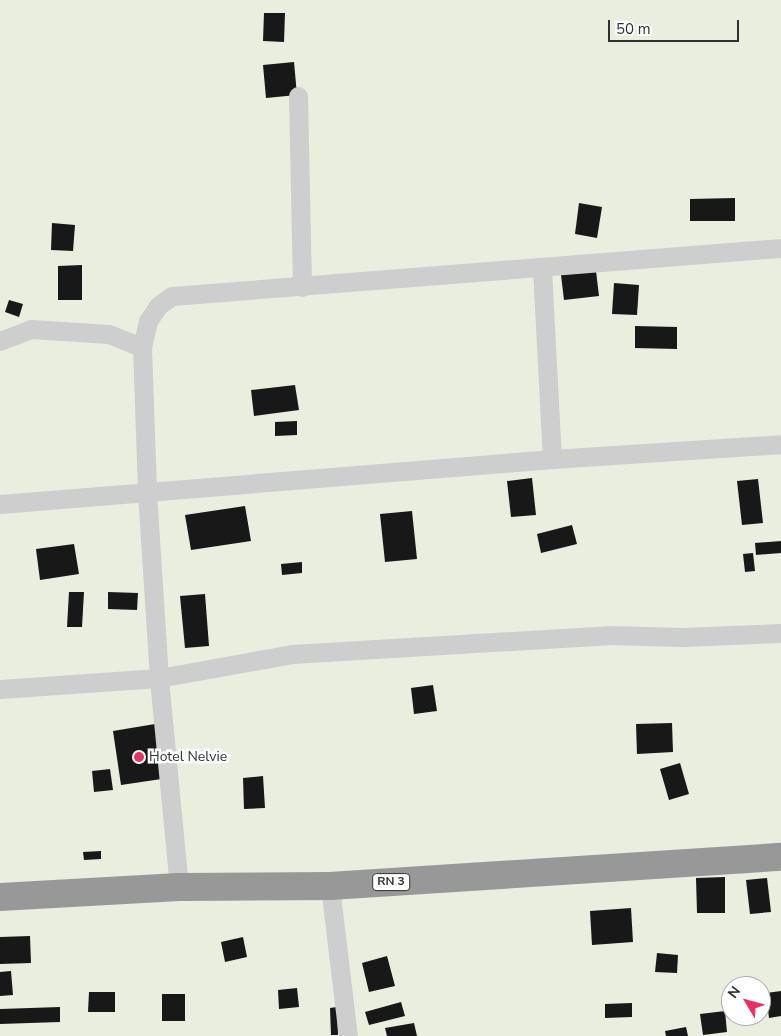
<!DOCTYPE html>
<style>
body{margin:0}
#map{position:relative;width:781px;height:1036px;overflow:hidden;background:#fff;font-family:"Nunito Sans",sans-serif}
div>[style]{position:absolute}
.green>*{inset:0;background:#e9eedf}
.building>*{inset:0;background:#181818}
.street>*{height:19px;margin:-9.5px;padding:0 9.5px;transform-origin:9.5px;border-radius:9.5px;background:#cecece}
.highway>*{height:28px;margin:-14px;padding:0 14px;transform-origin:14px;border-radius:14px;background:#989898}
.dots>*{width:14px;height:14px;translate:-50% -50%;box-sizing:border-box;border:2px solid #fff;border-radius:50%}
span{translate:-50% -50%;white-space:nowrap;text-align:center;line-height:1.15;-webkit-text-stroke:5px #fff;paint-order:stroke}
.shield-label span{padding:1px 4px;background:#fff;border:1px solid;border-radius:4px;-webkit-text-stroke-width:0}
.shield-label{font-size:12px;color:#313131;font-weight:700}
.poi-label{font-size:14px;color:#313131}
.left{translate:0 -50%;text-align:left}
.north{position:absolute;left:721px;top:976px;width:50px;height:50px;box-sizing:border-box;background:#fff;border:1px solid #adadad;border-radius:50%;rotate:307deg;font-size:14px;font-weight:700;line-height:20px;text-align:center;color:#313131}
.north::after{content:'';display:block;margin:auto;width:18px;height:22px;background:#e93161;clip-path:polygon(50% 0,100% 100%,50% 72%,0 100%)}
.scale{position:absolute;left:608px;top:20px;width:131px;height:22px;box-sizing:border-box;border:2px solid #313131;border-top:0;padding-left:6px;font-size:15px;line-height:18px;white-space:nowrap;color:#313131;-webkit-text-stroke:4px #fff;paint-order:stroke}
</style>
<div id="map">
<div class="green">
<i style="clip-path:polygon(evenodd,0 0,781px 0,781px 1036px,0 1036px,0 0,731px 986px,761px 986px,761px 1016px,731px 1016px,731px 986px)"></i>
</div>
<div class="building">
<i style="clip-path:polygon(264px 13px,285px 13px,284px 42px,263px 41px)"></i>
<i style="clip-path:polygon(294px 62px,297px 95px,266px 98px,263px 65px)"></i>
<i style="clip-path:polygon(735px 198px,735px 221px,690px 221px,690px 199px)"></i>
<i style="clip-path:polygon(579px 203px,602px 207px,597px 238px,575px 234px)"></i>
<i style="clip-path:polygon(52px 223px,75px 225px,73px 251px,51px 250px)"></i>
<i style="clip-path:polygon(82px 265px,82px 300px,58px 300px,58px 266px)"></i>
<i style="clip-path:polygon(596px 271px,599px 296px,564px 300px,561px 275px)"></i>
<i style="clip-path:polygon(614px 283px,639px 285px,637px 315px,612px 314px)"></i>
<i style="clip-path:polygon(9px 300px,23px 304px,19px 317px,5px 312px)"></i>
<i style="clip-path:polygon(635px 326px,677px 327px,677px 349px,635px 348px)"></i>
<i style="clip-path:polygon(295px 385px,299px 410px,254px 416px,251px 390px)"></i>
<i style="clip-path:polygon(297px 421px,297px 435px,275px 436px,275px 422px)"></i>
<i style="clip-path:polygon(532px 478px,536px 515px,511px 517px,507px 481px)"></i>
<i style="clip-path:polygon(758px 479px,763px 523px,742px 525px,737px 481px)"></i>
<i style="clip-path:polygon(245px 506px,251px 541px,191px 550px,185px 515px)"></i>
<i style="clip-path:polygon(412px 511px,417px 559px,385px 562px,380px 514px)"></i>
<i style="clip-path:polygon(572px 525px,577px 544px,541px 553px,537px 534px)"></i>
<i style="clip-path:polygon(781px 541px,781px 553px,756px 555px,755px 543px)"></i>
<i style="clip-path:polygon(74px 544px,79px 574px,40px 580px,36px 549px)"></i>
<i style="clip-path:polygon(753px 553px,755px 571px,745px 572px,743px 554px)"></i>
<i style="clip-path:polygon(302px 562px,302px 573px,282px 575px,281px 564px)"></i>
<i style="clip-path:polygon(69px 592px,84px 592px,82px 627px,67px 627px)"></i>
<i style="clip-path:polygon(108px 592px,138px 593px,137px 610px,108px 609px)"></i>
<i style="clip-path:polygon(205px 594px,209px 646px,185px 648px,180px 596px)"></i>
<i style="clip-path:polygon(433px 685px,437px 711px,414px 714px,411px 688px)"></i>
<i style="clip-path:polygon(167px 722px,175px 777px,121px 785px,113px 731px)"></i>
<i style="clip-path:polygon(672px 723px,673px 752px,637px 754px,636px 724px)"></i>
<i style="clip-path:polygon(680px 763px,689px 794px,669px 800px,660px 769px)"></i>
<i style="clip-path:polygon(110px 769px,113px 790px,94px 792px,92px 771px)"></i>
<i style="clip-path:polygon(263px 776px,265px 808px,244px 809px,243px 778px)"></i>
<i style="clip-path:polygon(101px 851px,101px 859px,84px 860px,83px 852px)"></i>
<i style="clip-path:polygon(725px 877px,725px 913px,697px 913px,696px 878px)"></i>
<i style="clip-path:polygon(767px 878px,771px 912px,750px 914px,746px 880px)"></i>
<i style="clip-path:polygon(631px 908px,633px 942px,592px 945px,590px 911px)"></i>
<i style="clip-path:polygon(30px 936px,31px 963px,0 964px,0 937px)"></i>
<i style="clip-path:polygon(243px 937px,247px 957px,225px 962px,221px 942px)"></i>
<i style="clip-path:polygon(657px 953px,678px 955px,677px 973px,655px 972px)"></i>
<i style="clip-path:polygon(387px 956px,395px 986px,369px 992px,362px 963px)"></i>
<i style="clip-path:polygon(11px 971px,13px 995px,0 996px,0 972px)"></i>
<i style="clip-path:polygon(297px 988px,299px 1007px,279px 1009px,278px 990px)"></i>
<i style="clip-path:polygon(781px 991px,781px 1016px,769px 1018px,766px 993px)"></i>
<i style="clip-path:polygon(89px 992px,115px 992px,115px 1012px,88px 1012px)"></i>
<i style="clip-path:polygon(162px 994px,185px 994px,185px 1021px,162px 1021px)"></i>
<i style="clip-path:polygon(401px 1002px,405px 1016px,369px 1025px,365px 1012px)"></i>
<i style="clip-path:polygon(632px 1003px,632px 1017px,605px 1018px,605px 1004px)"></i>
<i style="clip-path:polygon(60px 1007px,60px 1022px,0 1024px,0 1009px)"></i>
<i style="clip-path:polygon(337px 1007px,338px 1035px,331px 1035px,330px 1008px)"></i>
<i style="clip-path:polygon(725px 1011px,727px 1032px,703px 1035px,700px 1014px)"></i>
<i style="clip-path:polygon(414px 1023px,417px 1036px,387px 1036px,385px 1028px)"></i>
<i style="clip-path:polygon(686px 1027px,688px 1036px,666px 1036px,665px 1031px)"></i>
</div>
<div class="street">
<i style="left:298px;top:96px;width:191px;rotate:88.8deg"></i>
<i style="left:542px;top:269px;width:190px;rotate:87deg"></i>
<i style="left:0;top:341px;width:33px;rotate:-21deg"></i>
<i style="left:31px;top:329px;width:78px;rotate:3.7deg"></i>
<i style="left:109px;top:334px;width:35px;rotate:22deg"></i>
<i style="left:0;top:504px;width:554px;rotate:-4.66deg"></i>
<i style="left:552px;top:459px;width:229px;rotate:-3.7deg"></i>
<i style="left:0;top:689px;width:159px;rotate:-4deg"></i>
<i style="left:159px;top:678px;width:135px;rotate:-10.2deg"></i>
<i style="left:292px;top:654px;width:317px;rotate:-3.4deg"></i>
<i style="left:608px;top:635px;width:74px;rotate:1.5deg"></i>
<i style="left:682px;top:637px;width:99px;rotate:-2.3deg"></i>
<i style="left:330px;top:886px;width:151px;rotate:83.2deg"></i>
<i style="left:179px;top:887px;width:210px;rotate:-95.5deg"></i>
<i style="left:159px;top:678px;width:188px;rotate:-93.7deg"></i>
<i style="left:147px;top:490px;width:143px;rotate:-92deg"></i>
<i style="left:142px;top:347px;width:27px;rotate:-77deg"></i>
<i style="left:148px;top:321px;width:18px;rotate:-56deg"></i>
<i style="left:158px;top:306px;width:17px;rotate:-36deg"></i>
<i style="left:172px;top:296px;width:611px;rotate:-4.51deg"></i>
</div>
<div class="highway">
<i style="left:0;top:897px;width:179px;rotate:-3.2deg"></i>
<i style="left:179px;top:887px;width:151px;rotate:-0.4deg"></i>
<i style="left:330px;top:886px;width:452px;rotate:-3.7deg"></i>
</div>
<div class="dots">
<i style="left:139px;top:757px;background:#e93161"></i>
</div>
<div class="shield-label">
<span style="left:391px;top:882px">RN 3</span>
</div>
<div class="poi-label">
<span class="left" style="left:149px;top:757px">Hotel Nelvie</span>
</div>
<div class="north">N</div>
<div class="scale">50 m</div>
</div>
